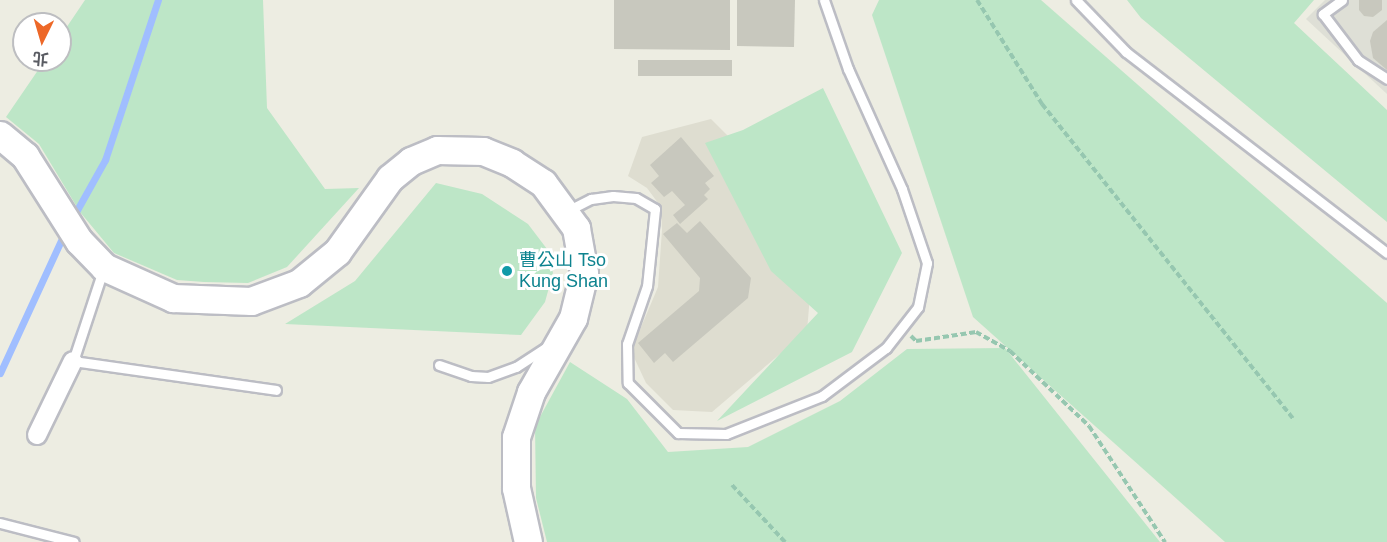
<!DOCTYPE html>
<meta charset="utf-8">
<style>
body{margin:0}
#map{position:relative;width:1387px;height:542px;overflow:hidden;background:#edede2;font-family:Helvetica,"Noto Sans TC",sans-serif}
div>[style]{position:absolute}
.industrial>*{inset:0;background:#dedfd6}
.education>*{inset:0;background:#deddd0}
.green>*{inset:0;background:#bde6c7}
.stream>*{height:7px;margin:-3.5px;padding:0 3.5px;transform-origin:3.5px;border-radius:3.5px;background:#a0beff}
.building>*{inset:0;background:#c8c8be}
.path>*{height:4px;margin-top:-2px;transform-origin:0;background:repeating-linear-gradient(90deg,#96c7b0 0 6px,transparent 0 9px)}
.roads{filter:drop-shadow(2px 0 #bcbdc4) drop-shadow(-2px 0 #bcbdc4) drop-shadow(0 2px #bcbdc4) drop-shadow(0 -2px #bcbdc4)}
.lane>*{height:9px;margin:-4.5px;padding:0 4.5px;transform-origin:4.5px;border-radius:4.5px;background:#fff}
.street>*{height:18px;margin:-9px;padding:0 9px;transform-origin:9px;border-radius:9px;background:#fff}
.secondary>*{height:27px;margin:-13.5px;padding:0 13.5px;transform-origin:13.5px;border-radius:13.5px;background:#fff}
.dots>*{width:16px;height:16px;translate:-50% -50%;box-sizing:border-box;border:3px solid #fff;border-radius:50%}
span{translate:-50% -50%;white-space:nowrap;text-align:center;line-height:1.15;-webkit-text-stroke:6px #fff;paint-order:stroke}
.culture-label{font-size:18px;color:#0d838f}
.left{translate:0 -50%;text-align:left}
.north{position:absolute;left:12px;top:12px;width:60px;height:60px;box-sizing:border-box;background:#fff;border:2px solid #bdbec1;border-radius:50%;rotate:185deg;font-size:16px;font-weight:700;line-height:24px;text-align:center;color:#5a5c63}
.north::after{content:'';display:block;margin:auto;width:21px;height:27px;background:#ed6828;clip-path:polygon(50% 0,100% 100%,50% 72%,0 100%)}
</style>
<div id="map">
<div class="industrial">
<i style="clip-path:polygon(1325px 0,1387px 0,1387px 94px,1306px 19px)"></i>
</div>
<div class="education">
<i style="clip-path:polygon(711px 119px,816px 224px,807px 331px,712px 412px,673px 410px,646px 383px,631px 351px,658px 287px,662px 230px,661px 207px,647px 188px,628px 176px,642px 137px)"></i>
</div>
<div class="green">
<i style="clip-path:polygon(85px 0,263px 0,267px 108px,325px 189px,359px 188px,287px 267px,248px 283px,204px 282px,177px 280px,114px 253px,80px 212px,39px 144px,6px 117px,45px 60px,60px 60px,60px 37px)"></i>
<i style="clip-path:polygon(879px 0,1041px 0,1387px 303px,1387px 542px,1225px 542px,973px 317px,872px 15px)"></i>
<i style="clip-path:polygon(1127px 0,1314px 0,1294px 23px,1387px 110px,1387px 222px,1141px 18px)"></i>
<i style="clip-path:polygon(823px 88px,902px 253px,852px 352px,717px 421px,818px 313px,771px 271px,705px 143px,743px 130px)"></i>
<i style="clip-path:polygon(436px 183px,482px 194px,528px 224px,547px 249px,553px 273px,545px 302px,521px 335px,285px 324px,355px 281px)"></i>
<i style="clip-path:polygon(1005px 348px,1160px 542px,547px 542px,536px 498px,535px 426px,570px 362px,627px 399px,668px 452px,748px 447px,840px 401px,907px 349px)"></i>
</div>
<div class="stream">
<i style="left:72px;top:219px;width:68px;rotate:-60.8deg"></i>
<i style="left:105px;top:160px;width:169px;rotate:-71.7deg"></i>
<i style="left:0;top:373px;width:155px;rotate:-65.3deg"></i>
</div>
<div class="building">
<i style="clip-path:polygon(614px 0,730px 0,730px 50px,614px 49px)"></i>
<i style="clip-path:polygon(737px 0,795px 0,794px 47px,737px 46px)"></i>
<i style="clip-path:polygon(1359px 0,1382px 0,1382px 10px,1373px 17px,1364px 16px,1359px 10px)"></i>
<i style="clip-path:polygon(1387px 20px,1387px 70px,1373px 58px,1370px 41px,1373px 32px)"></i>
<i style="clip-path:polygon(638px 60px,732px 60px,732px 76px,638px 76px)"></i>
<i style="clip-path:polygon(681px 137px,714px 176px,705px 183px,710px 189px,704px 195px,708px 199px,680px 224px,673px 215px,685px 205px,672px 191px,664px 197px,651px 183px,659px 176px,650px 165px)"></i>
<i style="clip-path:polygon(700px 221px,751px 278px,748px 298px,673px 362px,665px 353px,654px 363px,638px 343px,699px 291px,700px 278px,663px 234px,677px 223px,687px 233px)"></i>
</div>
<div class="path">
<i style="left:977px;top:0;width:123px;rotate:58deg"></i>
<i style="left:1042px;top:104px;width:402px;rotate:51.4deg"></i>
<i style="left:911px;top:336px;width:7px;rotate:45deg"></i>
<i style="left:916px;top:341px;width:61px;rotate:-8.5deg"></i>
<i style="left:976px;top:332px;width:39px;rotate:29deg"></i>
<i style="left:1010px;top:351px;width:109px;rotate:43.5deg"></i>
<i style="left:1089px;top:426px;width:139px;rotate:56.8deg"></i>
<i style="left:732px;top:485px;width:78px;rotate:47.1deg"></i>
</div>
<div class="roads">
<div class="lane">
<i style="left:1076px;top:0;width:72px;rotate:46.1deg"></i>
<i style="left:1126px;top:52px;width:329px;rotate:37.6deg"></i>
<i style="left:1342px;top:0;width:24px;rotate:144deg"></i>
<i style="left:1323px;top:14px;width:58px;rotate:52.7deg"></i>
<i style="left:1358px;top:60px;width:35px;rotate:33deg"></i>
<i style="left:567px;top:211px;width:27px;rotate:-27deg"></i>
<i style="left:591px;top:199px;width:22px;rotate:-8deg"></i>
<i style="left:613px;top:196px;width:23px;rotate:5deg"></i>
<i style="left:636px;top:198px;width:22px;rotate:30deg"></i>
<i style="left:655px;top:209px;width:77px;rotate:95.9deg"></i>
<i style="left:647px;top:286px;width:61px;rotate:109deg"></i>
<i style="left:627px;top:344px;width:39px;rotate:89deg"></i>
<i style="left:628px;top:383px;width:71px;rotate:45deg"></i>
<i style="left:678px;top:433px;width:48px;rotate:1.2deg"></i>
<i style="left:726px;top:434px;width:103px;rotate:-21.6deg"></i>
<i style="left:822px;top:396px;width:80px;rotate:-36.9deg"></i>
<i style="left:886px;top:348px;width:52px;rotate:-52deg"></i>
<i style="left:918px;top:307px;width:45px;rotate:-78.4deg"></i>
<i style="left:927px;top:263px;width:78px;rotate:-108.7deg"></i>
<i style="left:902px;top:189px;width:132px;rotate:-114.2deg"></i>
<i style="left:848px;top:69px;width:73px;rotate:-109.2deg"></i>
<i style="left:103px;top:270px;width:96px;rotate:108.2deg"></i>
<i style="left:73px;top:361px;width:205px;rotate:8.1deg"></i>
<i style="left:439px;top:365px;width:34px;rotate:19deg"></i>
<i style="left:471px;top:376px;width:17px;rotate:3deg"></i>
<i style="left:488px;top:377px;width:30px;rotate:-20deg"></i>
<i style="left:516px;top:367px;width:37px;rotate:-33deg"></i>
<i style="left:0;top:523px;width:76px;rotate:14.4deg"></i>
</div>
<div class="street">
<i style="left:37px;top:435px;width:82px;rotate:-64.1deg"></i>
</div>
<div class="secondary">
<i style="left:0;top:135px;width:33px;rotate:40deg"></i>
<i style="left:25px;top:156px;width:101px;rotate:57.6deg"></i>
<i style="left:79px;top:241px;width:36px;rotate:46deg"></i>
<i style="left:104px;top:267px;width:76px;rotate:24.2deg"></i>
<i style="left:173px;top:298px;width:78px;rotate:2.2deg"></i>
<i style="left:251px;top:301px;width:51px;rotate:-20.6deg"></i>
<i style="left:299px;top:283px;width:49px;rotate:-39.2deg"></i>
<i style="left:337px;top:252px;width:91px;rotate:-54.4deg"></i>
<i style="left:390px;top:178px;width:27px;rotate:-39deg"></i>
<i style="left:411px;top:161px;width:28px;rotate:-23deg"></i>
<i style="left:437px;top:150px;width:46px;rotate:1.2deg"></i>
<i style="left:483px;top:151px;width:31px;rotate:22deg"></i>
<i style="left:512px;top:163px;width:37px;rotate:33deg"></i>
<i style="left:543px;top:183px;width:56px;rotate:53.7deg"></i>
<i style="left:576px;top:228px;width:46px;rotate:79.9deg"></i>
<i style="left:584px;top:273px;width:46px;rotate:103.7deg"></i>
<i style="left:573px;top:318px;width:85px;rotate:119.6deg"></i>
<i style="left:531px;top:392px;width:47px;rotate:108.4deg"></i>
<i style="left:516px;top:437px;width:51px;rotate:90deg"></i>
<i style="left:516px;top:488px;width:55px;rotate:77.5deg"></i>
</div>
</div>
<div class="dots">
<i style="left:507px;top:271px;background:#0f9aa8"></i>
</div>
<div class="culture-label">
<span class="left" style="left:519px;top:271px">曹公山 Tso<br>Kung Shan</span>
</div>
<div class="north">北</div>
</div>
